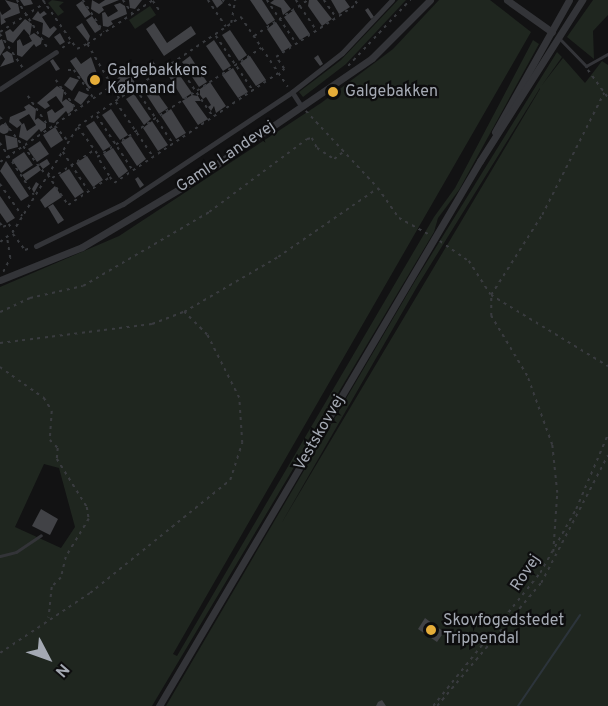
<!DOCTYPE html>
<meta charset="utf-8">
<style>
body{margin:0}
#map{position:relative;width:608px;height:706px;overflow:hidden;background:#121213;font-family:Overpass,sans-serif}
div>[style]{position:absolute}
.green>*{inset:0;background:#1f261f}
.stream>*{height:2px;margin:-1px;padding:0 1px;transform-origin:1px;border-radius:1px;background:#2c343b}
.building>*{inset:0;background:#414246}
.round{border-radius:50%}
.path>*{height:1.5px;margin-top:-0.75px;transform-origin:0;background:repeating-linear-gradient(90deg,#393b3f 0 3px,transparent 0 7.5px)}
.service>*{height:3px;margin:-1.5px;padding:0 1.5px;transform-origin:1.5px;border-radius:1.5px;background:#333438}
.minor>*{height:5px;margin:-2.5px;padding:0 2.5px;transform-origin:2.5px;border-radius:2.5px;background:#333438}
.tertiary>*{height:7px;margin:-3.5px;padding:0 3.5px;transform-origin:3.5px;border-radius:3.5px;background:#333438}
.dots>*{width:16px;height:16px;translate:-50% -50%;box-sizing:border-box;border:3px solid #0d0d0e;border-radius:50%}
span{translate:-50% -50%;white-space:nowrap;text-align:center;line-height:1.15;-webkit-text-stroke:4.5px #0d0d0e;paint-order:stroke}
.poi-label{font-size:16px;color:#a4a9b3}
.left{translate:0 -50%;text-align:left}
.street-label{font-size:16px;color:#a4a9b3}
.north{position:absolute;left:18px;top:628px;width:60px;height:60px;-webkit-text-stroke:4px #0d0d0e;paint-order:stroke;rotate:131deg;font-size:16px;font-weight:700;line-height:24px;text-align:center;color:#a4a9b3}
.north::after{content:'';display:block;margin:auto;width:21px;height:27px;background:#a4a9b3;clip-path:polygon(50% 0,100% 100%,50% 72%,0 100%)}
</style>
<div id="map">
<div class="green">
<i style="clip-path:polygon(52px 0,64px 2px,59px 6px,64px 12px,58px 16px,48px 3px)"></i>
<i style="clip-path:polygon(398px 0,406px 0,346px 64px,303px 97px,299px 92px,341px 60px)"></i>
<i style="clip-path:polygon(evenodd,439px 0,490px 0,531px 32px,173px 654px,177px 656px,434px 217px,455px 188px,533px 40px,539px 44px,459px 190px,438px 218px,434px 232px,152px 706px,0 706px,0 287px,119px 236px,321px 103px,393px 49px,439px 0,44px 464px,59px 468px,75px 527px,61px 548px,15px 527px,44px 464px)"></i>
<i style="clip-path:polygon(593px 0,608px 0,608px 15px,593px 31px,594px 59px,567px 37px)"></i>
<i style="clip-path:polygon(150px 6px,156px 15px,135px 29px,129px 20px)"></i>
<i style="clip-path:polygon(evenodd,557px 52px,562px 57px,542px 85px,563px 58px,585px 83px,602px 61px,608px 65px,608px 706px,166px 706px,415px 281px,557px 52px,540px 88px,540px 89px,281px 524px,418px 285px,540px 88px)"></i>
</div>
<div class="stream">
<i style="left:518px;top:706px;width:110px;rotate:-55.7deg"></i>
</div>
<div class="building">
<i style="clip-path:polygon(5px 0,18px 4px,20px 13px,4px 19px,6px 22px,1px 25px,0 11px,2px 15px,11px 9px)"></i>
<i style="clip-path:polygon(20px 0,31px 0,33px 4px,24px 6px)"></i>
<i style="clip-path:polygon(92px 0,99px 4px,105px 0,119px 0,102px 7px,104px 10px,99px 14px,91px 9px)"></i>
<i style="clip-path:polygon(129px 0,142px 0,135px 9px,130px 8px)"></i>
<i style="clip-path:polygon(212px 0,221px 0,223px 3px,217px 8px)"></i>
<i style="clip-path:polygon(250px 0,262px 0,275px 20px,267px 25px)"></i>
<i style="clip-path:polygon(274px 0,284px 0,291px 9px,283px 15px,281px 8px,270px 3px)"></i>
<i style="clip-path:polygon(309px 0,317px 0,332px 19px,322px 26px,308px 6px)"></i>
<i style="clip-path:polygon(331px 0,345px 0,350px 7px,339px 14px)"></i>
<i style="clip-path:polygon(82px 1px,91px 14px,85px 18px,76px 5px)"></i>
<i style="clip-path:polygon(120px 3px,125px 6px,127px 14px,111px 21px,113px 24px,108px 27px,103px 26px,102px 13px,105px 12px,108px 17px,118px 11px,114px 5px)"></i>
<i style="clip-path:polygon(368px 8px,374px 17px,371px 19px,365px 10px)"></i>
<i style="clip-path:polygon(294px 10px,310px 34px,300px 40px,284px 17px)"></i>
<i style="clip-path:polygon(38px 11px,40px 14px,44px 11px,47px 14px,42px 17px,50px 29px,54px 26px,57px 29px,49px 38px,42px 34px,43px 23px,32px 19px)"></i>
<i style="clip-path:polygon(92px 16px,101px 29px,95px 33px,86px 20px)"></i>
<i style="clip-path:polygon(25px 19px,32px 24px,30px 36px,24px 29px,13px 43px,7px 40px,5px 32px,10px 29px,13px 32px)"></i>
<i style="clip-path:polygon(276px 22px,292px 46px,282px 52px,267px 29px)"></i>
<i style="clip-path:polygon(82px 23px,90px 36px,88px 42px,76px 27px)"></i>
<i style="clip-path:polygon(154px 23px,167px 43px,191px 26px,196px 34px,164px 56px,146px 29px)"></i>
<i style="clip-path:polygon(230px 30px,247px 55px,239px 61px,222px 35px)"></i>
<i style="clip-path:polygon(34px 33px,42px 39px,41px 44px,36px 47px,34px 44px,22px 57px,17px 55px,17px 41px,20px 39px,23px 46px,32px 41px,29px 36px)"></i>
<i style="clip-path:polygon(60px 33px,65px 42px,60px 45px,54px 37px)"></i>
<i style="clip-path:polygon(2px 39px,5px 48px,0 56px,0 40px)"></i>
<i style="clip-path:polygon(214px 40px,231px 66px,223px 71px,206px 46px)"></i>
<i style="clip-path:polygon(7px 51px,12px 54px,14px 62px,0 67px,5px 59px,2px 54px)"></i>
<i style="clip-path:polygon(318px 55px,323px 64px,320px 66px,314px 58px)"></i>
<i style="clip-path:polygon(190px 56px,207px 82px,199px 87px,182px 62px)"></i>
<i style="clip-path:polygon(250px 56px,266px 80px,256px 86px,240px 63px)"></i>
<i style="clip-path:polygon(76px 57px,81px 64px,91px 57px,100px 82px,89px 89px,70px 61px)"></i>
<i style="clip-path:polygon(53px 59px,60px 69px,56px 71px,50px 61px)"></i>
<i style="clip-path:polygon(153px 61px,158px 69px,153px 72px,148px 65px)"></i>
<i style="clip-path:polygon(174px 67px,192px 93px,183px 99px,166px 72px)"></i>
<i style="clip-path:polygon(128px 68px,135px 83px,120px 89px,115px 81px)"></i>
<i style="clip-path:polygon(233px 68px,248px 92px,238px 98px,222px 75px)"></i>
<i style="clip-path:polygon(70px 77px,79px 80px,72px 91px,64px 85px)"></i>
<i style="clip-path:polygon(210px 82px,226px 106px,216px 113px,214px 106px,211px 111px,208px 107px,211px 105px,206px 97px,203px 99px,200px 95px,200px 89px)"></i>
<i style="clip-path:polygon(150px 83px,168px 108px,159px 114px,142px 88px)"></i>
<i style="clip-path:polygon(57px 86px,64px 90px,62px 102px,66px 99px,74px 105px,73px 110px,68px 114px,66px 111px,54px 123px,49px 122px,47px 112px,52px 109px,55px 113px,64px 107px,56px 96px,47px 102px,50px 106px,45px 109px,37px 103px)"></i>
<i style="clip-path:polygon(79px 91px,89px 95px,81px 105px,74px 100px)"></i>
<i style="clip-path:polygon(134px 94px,151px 119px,144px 125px,126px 99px)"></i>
<i style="clip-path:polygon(192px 95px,198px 96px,201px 101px,195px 101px,208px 119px,198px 125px,182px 101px)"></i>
<i style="clip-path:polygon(29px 104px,36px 109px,35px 120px,38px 118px,46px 124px,46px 128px,41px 132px,39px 129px,27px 141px,19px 137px,21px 125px,24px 123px,27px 131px,36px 125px,29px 114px,19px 120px,22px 124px,17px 128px,9px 122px,10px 117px,26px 110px,24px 107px)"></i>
<i style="clip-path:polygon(111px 109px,128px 135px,120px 140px,102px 115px)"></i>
<i style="clip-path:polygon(171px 109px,186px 133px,176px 139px,161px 116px)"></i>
<i style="clip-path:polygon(94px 121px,111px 146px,103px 151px,86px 126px)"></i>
<i style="clip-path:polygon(152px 121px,168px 145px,158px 151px,143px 128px)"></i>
<i class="round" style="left:-1px;top:124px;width:10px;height:10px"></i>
<i style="clip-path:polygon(55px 127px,63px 140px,51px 148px,43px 135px)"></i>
<i style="clip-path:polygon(5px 135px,17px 138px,18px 147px,7px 150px)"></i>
<i style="clip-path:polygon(131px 136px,146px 159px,137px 166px,121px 142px)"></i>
<i style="clip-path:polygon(40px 141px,49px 154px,37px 162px,28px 149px)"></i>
<i style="clip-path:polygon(113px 148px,128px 171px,119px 178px,103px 154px)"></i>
<i style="clip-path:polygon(24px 152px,33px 165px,21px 173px,12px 160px)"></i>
<i style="clip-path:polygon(87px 156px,103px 180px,93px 187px,76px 163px)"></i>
<i style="clip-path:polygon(47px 159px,50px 164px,43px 169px,39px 164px)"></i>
<i style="clip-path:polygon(6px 161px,29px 196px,21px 201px,0 171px)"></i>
<i style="clip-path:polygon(38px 165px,41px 170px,26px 181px,22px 175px)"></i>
<i style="clip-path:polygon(69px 169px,84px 192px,75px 198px,59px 175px)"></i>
<i style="clip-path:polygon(138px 177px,144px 185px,140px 188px,135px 179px)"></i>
<i style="clip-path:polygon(36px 182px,39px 184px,34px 193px,32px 189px)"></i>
<i style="clip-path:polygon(55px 186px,62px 197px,45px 208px,40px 200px)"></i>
<i style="clip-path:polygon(0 196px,15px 218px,7px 223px,0 213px)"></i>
<i style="clip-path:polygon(53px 204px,64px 220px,58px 224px,48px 207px)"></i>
<i style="clip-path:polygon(41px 509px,58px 519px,50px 535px,32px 526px)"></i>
<i style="clip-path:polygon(425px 618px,444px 632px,437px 642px,418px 629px)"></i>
<i style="clip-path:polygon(382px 700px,386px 706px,376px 706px,378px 702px)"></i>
</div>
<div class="path">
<i style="left:17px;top:0;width:59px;rotate:57.4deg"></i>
<i style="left:43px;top:0;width:60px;rotate:55.2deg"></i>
<i style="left:77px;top:49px;width:11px;rotate:-27deg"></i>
<i style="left:83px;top:0;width:38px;rotate:57deg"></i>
<i style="left:123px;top:0;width:16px;rotate:55deg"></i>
<i style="left:208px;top:0;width:32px;rotate:56deg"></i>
<i style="left:222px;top:0;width:13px;rotate:32deg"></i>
<i style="left:267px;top:0;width:52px;rotate:56deg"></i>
<i style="left:296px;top:0;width:36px;rotate:56deg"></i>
<i style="left:324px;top:0;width:21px;rotate:55deg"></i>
<i style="left:153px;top:1px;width:14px;rotate:56deg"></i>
<i style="left:231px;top:23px;width:23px;rotate:-80deg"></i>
<i style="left:0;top:32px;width:54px;rotate:-32.8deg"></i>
<i style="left:0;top:34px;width:41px;rotate:55.9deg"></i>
<i style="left:216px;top:36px;width:64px;rotate:55.8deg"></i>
<i style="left:254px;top:36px;width:65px;rotate:-33.7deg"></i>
<i style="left:62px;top:48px;width:10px;rotate:-37deg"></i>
<i style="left:176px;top:62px;width:64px;rotate:55.8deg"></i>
<i style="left:348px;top:66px;width:91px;rotate:-46.8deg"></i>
<i style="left:68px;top:70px;width:6px"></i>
<i style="left:74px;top:70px;width:35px;rotate:55deg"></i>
<i style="left:588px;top:70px;width:34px;rotate:54deg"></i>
<i style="left:56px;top:80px;width:37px;rotate:55deg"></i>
<i style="left:136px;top:89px;width:64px;rotate:55.8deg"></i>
<i style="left:28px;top:96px;width:37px;rotate:56deg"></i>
<i style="left:119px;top:99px;width:64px;rotate:-120.2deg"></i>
<i style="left:87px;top:44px;width:79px;rotate:-33.7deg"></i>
<i style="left:116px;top:102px;width:64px;rotate:55.8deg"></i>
<i style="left:306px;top:111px;width:105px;rotate:46.9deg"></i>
<i style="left:378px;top:188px;width:37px;rotate:55deg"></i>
<i style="left:399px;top:218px;width:33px;rotate:29deg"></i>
<i style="left:97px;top:116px;width:64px;rotate:56.6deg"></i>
<i style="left:0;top:117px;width:75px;rotate:51.5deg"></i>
<i style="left:55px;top:126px;width:18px;rotate:49deg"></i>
<i style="left:78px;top:127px;width:34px;rotate:54deg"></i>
<i style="left:0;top:143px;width:62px;rotate:56.8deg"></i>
<i style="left:63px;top:152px;width:45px;rotate:56.7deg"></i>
<i style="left:0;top:162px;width:133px;rotate:-34.3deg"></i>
<i style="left:48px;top:175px;width:36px;rotate:56deg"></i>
<i style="left:68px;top:205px;width:50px;rotate:-33.7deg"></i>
<i style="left:110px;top:177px;width:7px;rotate:56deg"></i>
<i style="left:114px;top:183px;width:205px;rotate:-33.8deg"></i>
<i style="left:284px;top:69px;width:14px;rotate:-124deg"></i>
<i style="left:276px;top:57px;width:97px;rotate:-33.2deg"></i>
<i style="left:357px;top:4px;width:5px;rotate:-127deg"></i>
<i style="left:109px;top:176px;width:22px;rotate:-122deg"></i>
<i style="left:97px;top:157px;width:197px;rotate:-33.6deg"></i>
<i style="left:52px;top:178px;width:50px;rotate:-33.7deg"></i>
<i style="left:0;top:184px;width:39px;rotate:55deg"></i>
<i style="left:0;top:223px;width:5px;rotate:53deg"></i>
<i style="left:3px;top:227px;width:7px;rotate:-27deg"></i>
<i style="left:9px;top:224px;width:8px;rotate:60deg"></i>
<i style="left:13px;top:234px;width:20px;rotate:53deg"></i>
<i style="left:25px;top:250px;width:5px;rotate:-22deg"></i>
<i style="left:440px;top:241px;width:35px;rotate:35deg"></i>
<i style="left:469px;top:261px;width:40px;rotate:57.1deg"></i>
<i style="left:491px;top:295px;width:137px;rotate:31.3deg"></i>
<i style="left:0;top:242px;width:15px;rotate:-37deg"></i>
<i style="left:12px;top:233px;width:126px;rotate:-58.3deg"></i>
<i style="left:78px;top:126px;width:196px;rotate:-33.8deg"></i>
<i style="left:241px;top:17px;width:84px;rotate:56.1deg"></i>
<i style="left:3px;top:272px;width:16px;rotate:-63deg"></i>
<i style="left:10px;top:258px;width:20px;rotate:-99deg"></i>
<i style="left:0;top:312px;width:33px;rotate:-25deg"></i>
<i style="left:30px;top:298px;width:54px;rotate:-12.8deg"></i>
<i style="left:83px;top:286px;width:146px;rotate:-30.4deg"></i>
<i style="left:209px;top:212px;width:122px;rotate:-36.7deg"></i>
<i style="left:307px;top:139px;width:5px;rotate:-11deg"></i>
<i style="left:312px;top:138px;width:11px;rotate:63deg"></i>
<i style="left:317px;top:148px;width:20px;rotate:33deg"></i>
<i style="left:334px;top:159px;width:11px;rotate:-38deg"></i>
<i style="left:0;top:343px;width:153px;rotate:-7.1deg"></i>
<i style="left:152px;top:324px;width:34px;rotate:-21deg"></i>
<i style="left:184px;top:312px;width:109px;rotate:-30.3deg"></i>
<i style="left:278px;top:257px;width:121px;rotate:-34.6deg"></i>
<i style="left:0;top:367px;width:54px;rotate:35.2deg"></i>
<i style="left:44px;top:398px;width:15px;rotate:58deg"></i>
<i style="left:52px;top:411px;width:29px;rotate:94deg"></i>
<i style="left:50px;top:440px;width:11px;rotate:45deg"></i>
<i style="left:58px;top:448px;width:11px;rotate:95deg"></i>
<i style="left:57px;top:459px;width:57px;rotate:58deg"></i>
<i style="left:87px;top:507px;width:12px;rotate:81deg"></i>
<i style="left:89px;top:519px;width:44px;rotate:121.2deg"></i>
<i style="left:66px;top:557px;width:22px;rotate:103deg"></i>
<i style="left:61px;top:578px;width:13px;rotate:135deg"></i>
<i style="left:52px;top:587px;width:31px;rotate:96deg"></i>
<i style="left:553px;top:552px;width:59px;rotate:-86.1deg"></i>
<i style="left:557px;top:493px;width:48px;rotate:-95.9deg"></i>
<i style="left:552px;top:445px;width:73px;rotate:-109.9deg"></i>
<i style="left:527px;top:376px;width:70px;rotate:-121deg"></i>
<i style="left:491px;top:316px;width:21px;rotate:-90deg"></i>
<i style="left:491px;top:295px;width:95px;rotate:-57.5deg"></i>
<i style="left:542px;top:215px;width:137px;rotate:-63.1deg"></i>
<i style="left:0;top:653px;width:108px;rotate:-33.7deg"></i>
<i style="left:90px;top:593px;width:180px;rotate:-38.9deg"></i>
<i style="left:230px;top:480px;width:39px;rotate:-72deg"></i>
<i style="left:242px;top:443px;width:45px;rotate:-93.8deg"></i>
<i style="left:239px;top:398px;width:71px;rotate:-116.9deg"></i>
<i style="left:207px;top:335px;width:33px;rotate:-135deg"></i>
<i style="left:433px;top:706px;width:171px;rotate:-51.2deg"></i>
<i style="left:540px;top:573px;width:73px;rotate:-60.6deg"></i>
<i style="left:576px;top:509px;width:82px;rotate:-66.9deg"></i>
<i style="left:437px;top:706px;width:161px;rotate:-49.8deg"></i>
<i style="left:541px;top:583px;width:144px;rotate:-62.4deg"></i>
</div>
<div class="service">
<i style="left:559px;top:38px;width:39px;rotate:46deg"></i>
<i style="left:586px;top:66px;width:25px;rotate:-29deg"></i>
<i style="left:0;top:556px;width:16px;rotate:-14deg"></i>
<i style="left:16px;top:552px;width:30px;rotate:-34deg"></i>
</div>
<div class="minor">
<i style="left:0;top:89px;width:67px;rotate:-33.5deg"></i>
<i style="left:292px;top:92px;width:17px;rotate:57deg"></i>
<i style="left:36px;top:246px;width:97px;rotate:-25.8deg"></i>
<i style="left:123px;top:204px;width:203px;rotate:-33.5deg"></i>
<i style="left:292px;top:92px;width:63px;rotate:-38deg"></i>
<i style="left:342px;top:53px;width:73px;rotate:-46.7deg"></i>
</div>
<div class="tertiary">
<i style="left:507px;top:0;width:55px;rotate:35.4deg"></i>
<i style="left:495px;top:132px;width:151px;rotate:-60.7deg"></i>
<i style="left:0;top:280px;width:88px;rotate:-21.9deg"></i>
<i style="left:82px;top:247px;width:127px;rotate:-30.8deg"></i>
<i style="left:191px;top:182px;width:219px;rotate:-34.4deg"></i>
<i style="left:372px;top:58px;width:82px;rotate:-45deg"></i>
<i style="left:159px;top:706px;width:633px;rotate:-59.5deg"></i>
<i style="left:480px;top:161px;width:191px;rotate:-57.6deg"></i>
</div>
<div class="dots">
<i style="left:95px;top:80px;background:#e5ad39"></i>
<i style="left:333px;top:92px;background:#e5ad39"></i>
<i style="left:431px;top:630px;background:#e5ad39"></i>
</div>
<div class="poi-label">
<span class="left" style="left:107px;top:80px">Galgebakkens<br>Købmand</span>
<span class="left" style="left:345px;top:92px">Galgebakken</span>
<span class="left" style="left:443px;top:630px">Skovfogedstedet<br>Trippendal</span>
</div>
<div class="street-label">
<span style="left:226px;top:157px;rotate:-34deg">Gamle Landevej</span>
<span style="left:320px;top:433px;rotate:-60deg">Vestskovvej</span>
<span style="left:526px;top:573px;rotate:-56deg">Rovej</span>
</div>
<div class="north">N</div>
</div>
